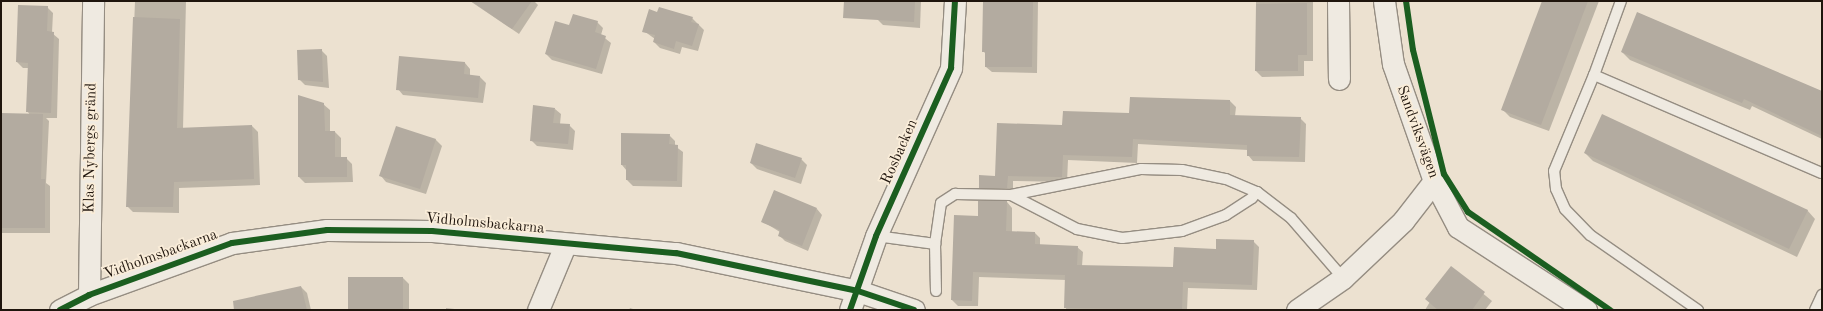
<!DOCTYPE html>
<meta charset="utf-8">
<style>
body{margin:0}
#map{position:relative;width:1823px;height:311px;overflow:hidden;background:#ece1d0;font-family:"Old Standard TT",serif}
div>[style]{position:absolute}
.shadow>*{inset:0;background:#0003}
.building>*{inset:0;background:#b3aba0}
.roads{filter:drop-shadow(1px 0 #958d82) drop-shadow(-1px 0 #958d82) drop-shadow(0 1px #958d82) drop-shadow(0 -1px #958d82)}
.service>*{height:10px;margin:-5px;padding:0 5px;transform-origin:5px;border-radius:5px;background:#efeae1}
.minor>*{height:21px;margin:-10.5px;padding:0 10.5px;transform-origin:10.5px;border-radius:10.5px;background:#efeae1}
.cycleway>*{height:6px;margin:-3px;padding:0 3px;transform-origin:3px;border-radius:3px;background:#1b5e20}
span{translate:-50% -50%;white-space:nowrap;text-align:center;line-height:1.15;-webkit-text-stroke:3.5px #faedd9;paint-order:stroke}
.street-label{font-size:15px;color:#1f150d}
.frame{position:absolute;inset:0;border:2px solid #1f150d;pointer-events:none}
</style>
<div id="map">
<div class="shadow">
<i style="clip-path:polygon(135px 1px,186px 1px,183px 129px,252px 126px,258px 132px,260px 185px,179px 188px,179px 213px,133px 212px,127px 206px)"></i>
<i style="clip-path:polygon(470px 1px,534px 1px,538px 5px,519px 34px)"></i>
<i style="clip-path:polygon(878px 1px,921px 1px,920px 28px,883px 25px,877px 19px)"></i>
<i style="clip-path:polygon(984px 1px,1038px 1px,1037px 73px,992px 72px,986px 67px,986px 54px,983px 51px)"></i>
<i style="clip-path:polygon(1256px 1px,1313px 1px,1313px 61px,1304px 61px,1304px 76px,1262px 77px,1256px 71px)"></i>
<i style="clip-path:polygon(1543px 1px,1599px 1px,1549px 131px,1510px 117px,1502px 109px)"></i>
<i style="clip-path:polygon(47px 7px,53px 13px,52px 33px,59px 39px,57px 118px,46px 118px,49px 121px,46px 183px,50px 186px,50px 233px,1px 233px,1px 114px,30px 115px,28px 112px,29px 68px,23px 68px,17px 62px)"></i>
<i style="clip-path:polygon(658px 13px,692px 18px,704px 30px,698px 51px,682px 47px,680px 54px,660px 48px,654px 42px,655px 39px,644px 31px)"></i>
<i style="clip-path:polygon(1638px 13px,1822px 92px,1822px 139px,1752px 106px,1750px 110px,1630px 60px,1622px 52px)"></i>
<i style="clip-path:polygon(597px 22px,603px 28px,601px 35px,611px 43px,602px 74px,552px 60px,546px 54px,570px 26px)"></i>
<i style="clip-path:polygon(321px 50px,327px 56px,329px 88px,305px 85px,299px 79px)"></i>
<i style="clip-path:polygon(400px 57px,465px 63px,470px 69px,470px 76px,480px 77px,486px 83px,483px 103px,403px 95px,398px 89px)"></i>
<i style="clip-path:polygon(1131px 98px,1230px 101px,1236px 107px,1235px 116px,1300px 118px,1306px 124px,1305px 162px,1253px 161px,1248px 155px,1248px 150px,1138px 144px,1137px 163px,1068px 160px,1067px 182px,1013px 181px,1013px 194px,985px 193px,980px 188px,1063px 126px,1130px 114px)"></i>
<i style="clip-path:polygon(323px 104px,330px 110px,330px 132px,335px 132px,341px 138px,341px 158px,346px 158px,352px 164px,353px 182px,305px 183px,299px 177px)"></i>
<i style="clip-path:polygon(555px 109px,561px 114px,560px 124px,569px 125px,575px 131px,573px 150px,537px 146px,531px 140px)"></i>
<i style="clip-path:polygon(397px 128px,436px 140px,442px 146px,426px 194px,386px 182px,381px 176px)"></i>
<i style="clip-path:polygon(622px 134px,669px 135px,675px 141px,675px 146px,683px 152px,682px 187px,633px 186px,627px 180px,627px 171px,622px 165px)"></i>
<i style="clip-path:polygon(1585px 153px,1807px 210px,1815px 219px,1797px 257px,1593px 161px)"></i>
<i style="clip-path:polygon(801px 159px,807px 165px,801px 184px,757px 169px,751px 163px)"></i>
<i style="clip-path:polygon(1007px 202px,1012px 208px,1012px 232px,1035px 233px,1040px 238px,1040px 245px,1077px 247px,1083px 252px,1082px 266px,1174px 268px,1216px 250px,1253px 241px,1259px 247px,1257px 290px,1188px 288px,1187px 310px,1067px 310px,1065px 307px,1066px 280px,979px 277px,978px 306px,958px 306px,952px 300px,955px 216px,979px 217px)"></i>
<i style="clip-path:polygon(817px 209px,822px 215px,808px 251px,785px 241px,779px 235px,780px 232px,762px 221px)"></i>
<i style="clip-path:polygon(1451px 267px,1492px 301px,1485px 310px,1425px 310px)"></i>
<i style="clip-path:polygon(403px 278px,409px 284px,409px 310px,349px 310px)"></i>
<i style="clip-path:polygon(301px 287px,307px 293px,311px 310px,254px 310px)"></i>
<i style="clip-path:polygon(446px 308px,463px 310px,446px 310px)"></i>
<i style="clip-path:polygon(630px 308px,636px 310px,629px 310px)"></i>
</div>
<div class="building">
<i style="clip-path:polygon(471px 1px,532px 1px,512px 29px)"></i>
<i style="clip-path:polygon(844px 1px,915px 1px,914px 22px,843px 18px)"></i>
<i style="clip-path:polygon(983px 1px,1033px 1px,1032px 67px,985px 67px,985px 52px,982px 52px)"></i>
<i style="clip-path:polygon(1542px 1px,1588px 1px,1541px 125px,1501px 110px)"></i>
<i style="clip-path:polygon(1307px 3px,1307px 55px,1298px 55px,1298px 71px,1255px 71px,1256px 4px)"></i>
<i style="clip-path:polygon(18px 5px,48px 6px,47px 31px,54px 32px,51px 113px,26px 112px,28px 63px,16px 62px)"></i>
<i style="clip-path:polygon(659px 7px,693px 17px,691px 22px,699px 24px,692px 46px,676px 41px,674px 49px,653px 42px,655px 35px,642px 32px,649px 9px,657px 12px)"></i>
<i style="clip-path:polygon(1637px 12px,1822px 91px,1822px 136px,1744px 99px,1742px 103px,1621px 52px)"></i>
<i style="clip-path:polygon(573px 14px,598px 21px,595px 32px,606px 36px,596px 69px,545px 54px,555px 21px,569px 25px)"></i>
<i style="clip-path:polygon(133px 17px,180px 19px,177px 128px,252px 125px,254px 179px,174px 182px,173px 207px,126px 207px)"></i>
<i style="clip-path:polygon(322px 49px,323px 82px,298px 80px,297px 50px)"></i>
<i style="clip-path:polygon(399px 56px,465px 62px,464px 74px,480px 76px,478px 98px,396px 90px)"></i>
<i style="clip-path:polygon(298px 95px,324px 103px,325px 131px,335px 131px,335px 157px,347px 157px,347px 177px,298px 177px)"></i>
<i style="clip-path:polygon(1130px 97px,1230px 100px,1230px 115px,1301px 117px,1299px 157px,1247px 156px,1247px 145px,1133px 139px,1132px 157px,1063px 155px,1062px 177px,1008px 176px,1007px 188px,979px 188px,979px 175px,995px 176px,997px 123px,1062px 125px,1063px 111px,1129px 113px)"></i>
<i style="clip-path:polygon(533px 105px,555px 108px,553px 123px,570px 124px,568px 144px,530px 141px)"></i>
<i style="clip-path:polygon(1px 113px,43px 114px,41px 179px,45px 179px,45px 228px,1px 228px)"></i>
<i style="clip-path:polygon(1602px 114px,1808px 210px,1789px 249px,1584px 153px)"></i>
<i style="clip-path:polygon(396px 126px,436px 139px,420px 189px,379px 176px)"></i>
<i style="clip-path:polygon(621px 133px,670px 134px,669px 144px,678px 145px,677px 181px,626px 180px,626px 165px,621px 165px)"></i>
<i style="clip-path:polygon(756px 143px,802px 158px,795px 178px,750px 163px)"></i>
<i style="clip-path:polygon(774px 190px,817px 208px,802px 246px,778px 236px,780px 230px,761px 222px)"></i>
<i style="clip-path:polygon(978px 201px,1007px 201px,1006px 231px,1035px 232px,1035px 244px,1078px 246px,1077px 265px,1173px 267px,1174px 247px,1216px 249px,1216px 239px,1254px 240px,1252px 285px,1183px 282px,1182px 310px,1064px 308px,1065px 275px,973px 272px,972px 301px,951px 300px,954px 215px,978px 216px)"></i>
<i style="clip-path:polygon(1451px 266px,1485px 292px,1472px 310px,1438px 310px,1425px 299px)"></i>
<i style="clip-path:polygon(348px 277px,403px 277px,403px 310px,348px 310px)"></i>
<i style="clip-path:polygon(301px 286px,307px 310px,234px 310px,233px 301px)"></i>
</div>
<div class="roads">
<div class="service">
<i style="left:1594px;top:75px;width:79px;rotate:-70deg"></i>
<i style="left:1257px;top:192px;width:43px;rotate:37.4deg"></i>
<i style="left:1291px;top:218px;width:79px;rotate:49.1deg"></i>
<i style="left:876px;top:236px;width:60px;rotate:7.7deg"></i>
<i style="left:935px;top:244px;width:41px;rotate:-81.7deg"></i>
<i style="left:941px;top:203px;width:17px;rotate:-33deg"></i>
<i style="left:955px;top:194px;width:56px;rotate:1deg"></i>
<i style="left:1011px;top:195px;width:133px;rotate:-11.3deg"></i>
<i style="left:1141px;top:169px;width:41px;rotate:1.4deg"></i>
<i style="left:1182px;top:170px;width:45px;rotate:11.6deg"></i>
<i style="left:1226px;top:179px;width:34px;rotate:23deg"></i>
<i style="left:1257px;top:192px;width:8px;rotate:130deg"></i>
<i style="left:1252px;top:198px;width:31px;rotate:147deg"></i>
<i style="left:1226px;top:215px;width:47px;rotate:160deg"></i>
<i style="left:1182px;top:231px;width:60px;rotate:173.3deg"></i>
<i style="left:1122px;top:238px;width:46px;rotate:-168.7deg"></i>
<i style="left:1077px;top:229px;width:74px;rotate:-152.7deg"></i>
<i style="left:935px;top:244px;width:47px;rotate:88.8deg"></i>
<i style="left:1698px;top:310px;width:131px;rotate:-145.2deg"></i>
<i style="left:1590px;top:235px;width:36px;rotate:-134deg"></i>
<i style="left:1565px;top:209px;width:22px;rotate:-114deg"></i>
<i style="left:1556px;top:189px;width:18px;rotate:-96deg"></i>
<i style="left:1554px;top:171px;width:104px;rotate:-67.4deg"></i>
<i style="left:1594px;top:75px;width:248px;rotate:23.3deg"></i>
<i style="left:1815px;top:310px;width:17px;rotate:-65deg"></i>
</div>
<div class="minor">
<i style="left:1338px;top:1px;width:78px;rotate:89.3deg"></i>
<i style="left:1384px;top:1px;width:64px;rotate:81.9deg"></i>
<i style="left:1393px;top:64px;width:124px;rotate:70.7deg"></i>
<i style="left:1434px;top:181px;width:52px;rotate:62.4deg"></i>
<i style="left:1458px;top:227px;width:153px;rotate:33deg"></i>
<i style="left:89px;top:295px;width:294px;rotate:-89.2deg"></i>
<i style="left:60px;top:310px;width:33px;rotate:-27deg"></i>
<i style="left:89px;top:295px;width:152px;rotate:-20deg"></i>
<i style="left:232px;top:243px;width:96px;rotate:-7.8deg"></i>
<i style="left:327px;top:230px;width:105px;rotate:0.5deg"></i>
<i style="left:432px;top:231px;width:245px;rotate:5.2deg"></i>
<i style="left:676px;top:253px;width:186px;rotate:11.8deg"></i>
<i style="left:858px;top:291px;width:59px;rotate:18.7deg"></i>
<i style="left:538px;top:310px;width:70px;rotate:-67.4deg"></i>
<i style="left:850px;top:310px;width:78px;rotate:-70.6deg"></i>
<i style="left:876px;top:236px;width:184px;rotate:-65.9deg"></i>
<i style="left:951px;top:68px;width:67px;rotate:-86.6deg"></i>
<i style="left:1297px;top:310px;width:56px;rotate:-34.8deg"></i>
<i style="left:1343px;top:278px;width:83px;rotate:-43.5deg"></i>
<i style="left:1403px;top:221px;width:51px;rotate:-52.2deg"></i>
</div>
</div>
<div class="cycleway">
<i style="left:1406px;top:1px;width:49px;rotate:81.9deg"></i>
<i style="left:1413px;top:50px;width:128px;rotate:76deg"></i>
<i style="left:1444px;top:174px;width:45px;rotate:57.7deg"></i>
<i style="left:1468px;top:212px;width:173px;rotate:34.6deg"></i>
<i style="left:60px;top:310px;width:33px;rotate:-27deg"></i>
<i style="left:89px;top:295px;width:152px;rotate:-20deg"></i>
<i style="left:232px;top:243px;width:96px;rotate:-7.8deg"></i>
<i style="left:327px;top:230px;width:105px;rotate:0.5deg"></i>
<i style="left:432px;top:231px;width:245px;rotate:5.2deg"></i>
<i style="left:676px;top:253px;width:186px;rotate:11.8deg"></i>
<i style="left:858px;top:291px;width:59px;rotate:18.7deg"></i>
<i style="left:850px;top:310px;width:78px;rotate:-70.6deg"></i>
<i style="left:876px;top:236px;width:184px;rotate:-65.9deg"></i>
<i style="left:951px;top:68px;width:67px;rotate:-86.6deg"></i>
</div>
<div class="street-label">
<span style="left:1417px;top:132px;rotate:70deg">Sandviksvägen</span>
<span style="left:91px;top:148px;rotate:-89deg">Klas Nybergs gränd</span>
<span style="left:900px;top:152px;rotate:-66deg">Rosbacken</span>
<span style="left:485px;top:224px;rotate:5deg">Vidholmsbackarna</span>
<span style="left:161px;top:255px;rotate:-20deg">Vidholmsbackarna</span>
</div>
<div class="frame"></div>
</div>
